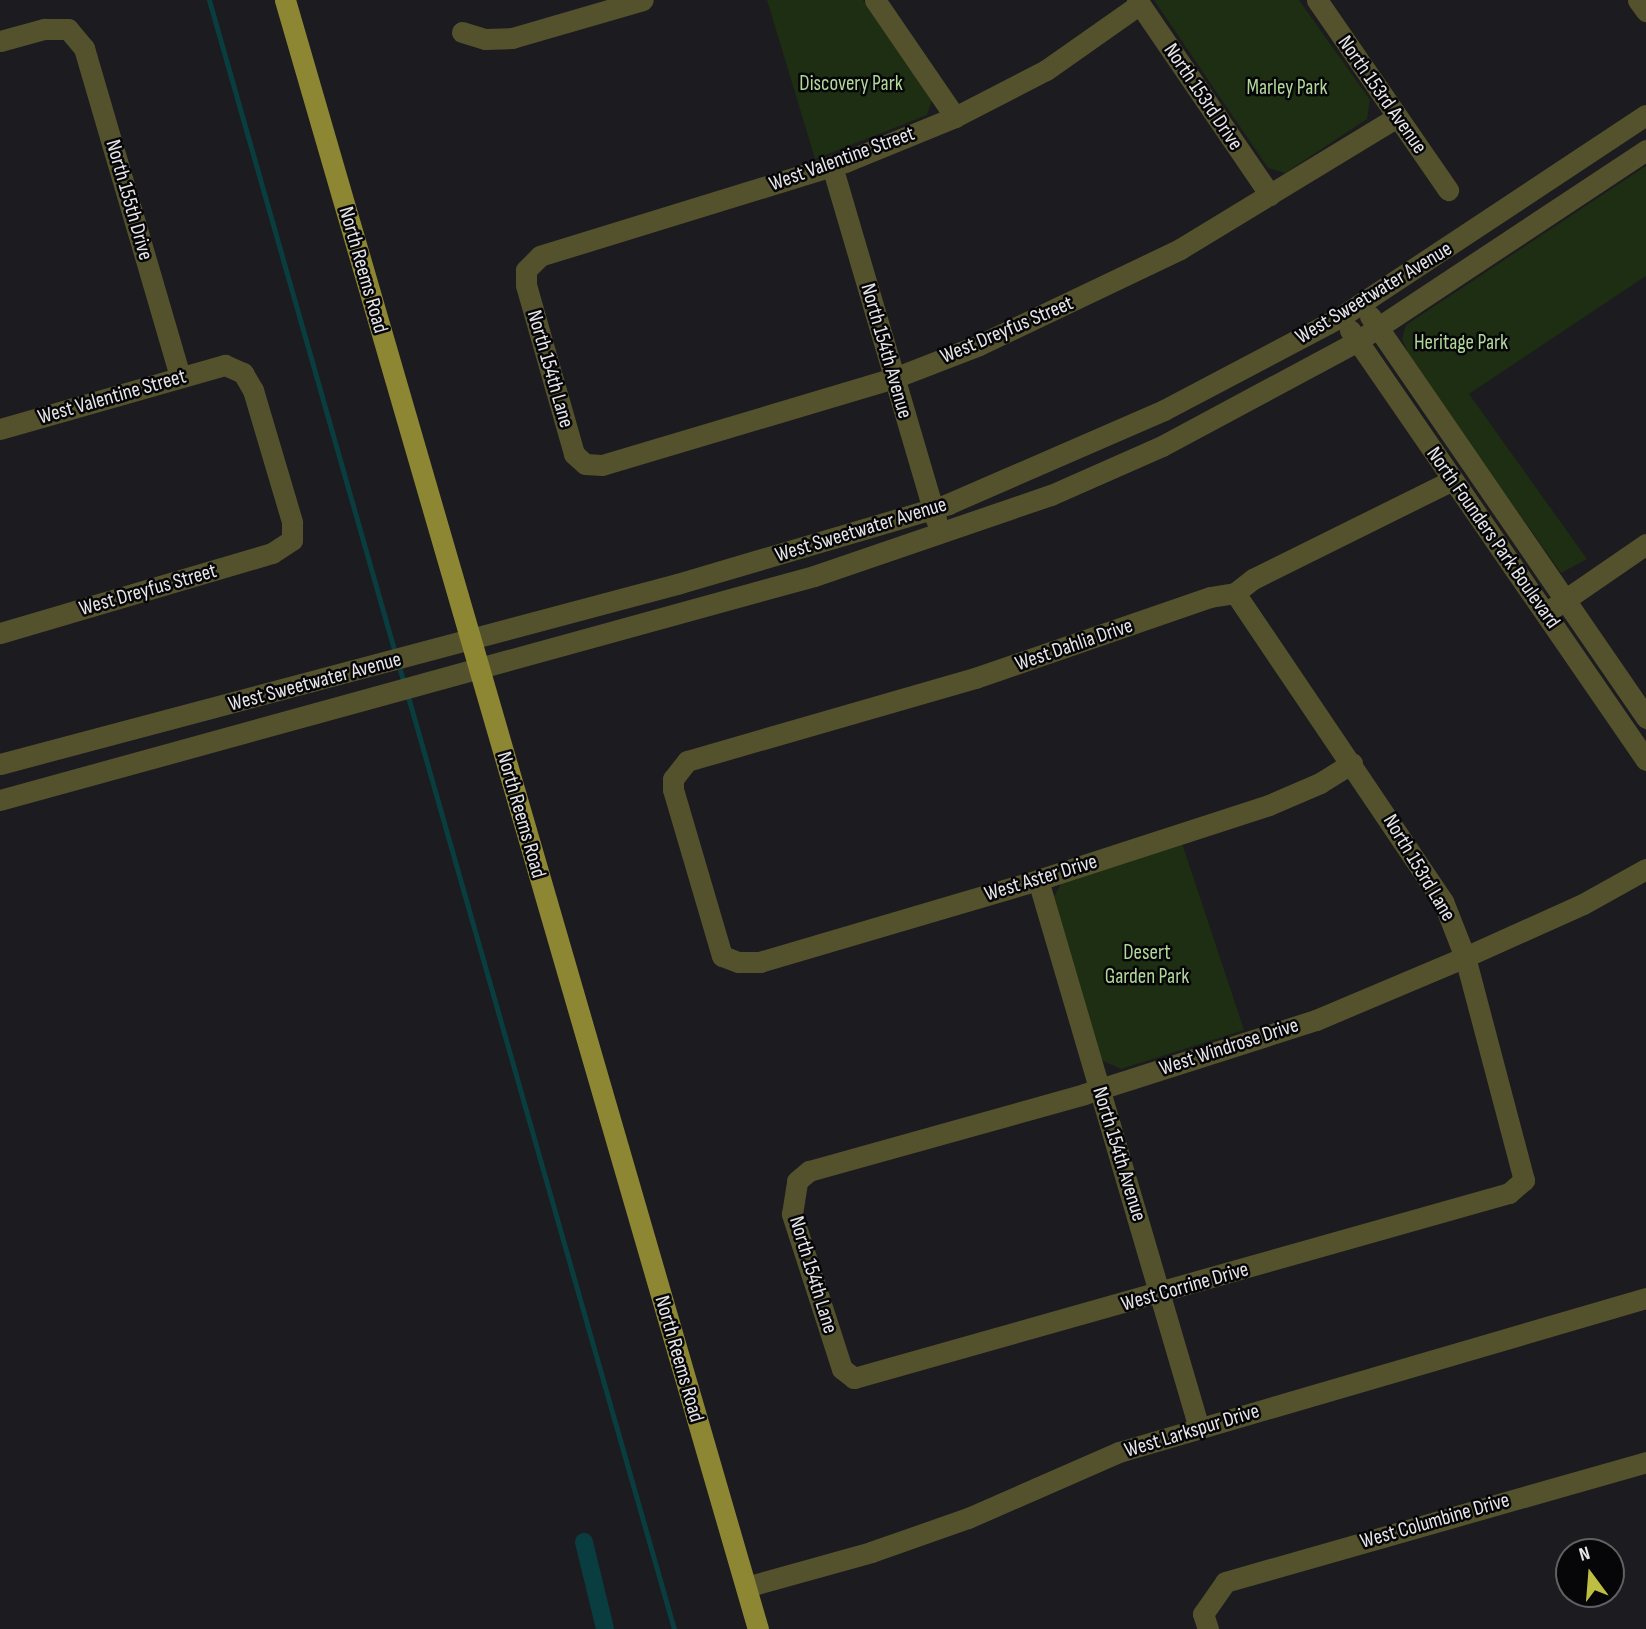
<!DOCTYPE html>
<style>
body{margin:0}
#map{position:relative;width:1646px;height:1629px;overflow:hidden;background:#1c1b1f;font-family:"Sofia Sans Condensed",sans-serif}
div>[style]{position:absolute}
.green>*{inset:0;background:#1d2e12}
.stream>*{height:5px;margin:-2.5px;padding:0 2.5px;transform-origin:2.5px;border-radius:2.5px;background:#093d3f}
.canal>*{height:18px;margin:-9px;padding:0 9px;transform-origin:9px;border-radius:9px;background:#093d3f}
.minor>*{height:21px;margin:-10.5px;padding:0 10.5px;transform-origin:10.5px;border-radius:10.5px;background:#54522c}
.major>*{height:21px;margin:-10.5px;padding:0 10.5px;transform-origin:10.5px;border-radius:10.5px;background:#8d8733}
span{translate:-50% -50%;white-space:nowrap;text-align:center;line-height:1.15;-webkit-text-stroke:5px #060608;paint-order:stroke}
.park-label{font-size:21px;color:#b0d899}
.street-label{font-size:21px;color:#e6e6e9}
.north{position:absolute;left:1555px;top:1538px;width:70px;height:70px;box-sizing:border-box;background:#060608;border:2px solid #606062;border-radius:50%;rotate:344deg;font-size:19px;font-weight:700;line-height:28px;text-align:center;color:#e6e6e9}
.north::after{content:'';display:block;margin:auto;width:24px;height:32px;background:#bebf42;clip-path:polygon(50% 0,100% 100%,50% 72%,0 100%)}
</style>
<div id="map">
<div class="green">
<i style="clip-path:polygon(767px 0,863px 0,932px 100px,927px 115px,815px 159px)"></i>
<i style="clip-path:polygon(1154px 0,1299px 0,1370px 100px,1367px 119px,1285px 173px,1268px 168px)"></i>
<i style="clip-path:polygon(1646px 166px,1646px 276px,1469px 394px,1587px 559px,1561px 573px,1412px 362px,1402px 339px,1406px 325px)"></i>
<i style="clip-path:polygon(1182px 843px,1244px 1030px,1121px 1069px,1101px 1060px,1052px 900px,1061px 884px)"></i>
</div>
<div class="stream">
<i style="left:209px;top:0;width:679px;rotate:74.1deg"></i>
<i style="left:398px;top:663px;width:22px;rotate:74deg"></i>
<i style="left:407px;top:693px;width:973px;rotate:74.08deg"></i>
</div>
<div class="canal">
<i style="left:584px;top:1542px;width:89px;rotate:76.4deg"></i>
</div>
<div class="minor">
<i style="left:875px;top:0;width:142px;rotate:55.6deg"></i>
<i style="left:1137px;top:0;width:236px;rotate:55.7deg"></i>
<i style="left:1317px;top:0;width:231px;rotate:55.4deg"></i>
<i style="left:1638px;top:0;width:14px;rotate:54deg"></i>
<i style="left:1140px;top:4px;width:115px;rotate:144.9deg"></i>
<i style="left:1046px;top:70px;width:102px;rotate:152.7deg"></i>
<i style="left:955px;top:117px;width:119px;rotate:157.8deg"></i>
<i style="left:845px;top:162px;width:319px;rotate:162.9deg"></i>
<i style="left:540px;top:256px;width:20px;rotate:135deg"></i>
<i style="left:526px;top:270px;width:15px;rotate:90deg"></i>
<i style="left:526px;top:285px;width:176px;rotate:74.1deg"></i>
<i style="left:574px;top:454px;width:15px;rotate:42deg"></i>
<i style="left:585px;top:464px;width:17px;rotate:3deg"></i>
<i style="left:602px;top:465px;width:305px;rotate:-16.6deg"></i>
<i style="left:894px;top:378px;width:91px;rotate:-21.2deg"></i>
<i style="left:979px;top:345px;width:223px;rotate:-25.5deg"></i>
<i style="left:1180px;top:249px;width:254px;rotate:-31.3deg"></i>
<i style="left:462px;top:32px;width:24px;rotate:17deg"></i>
<i style="left:485px;top:39px;width:27px;rotate:-2deg"></i>
<i style="left:512px;top:38px;width:136px;rotate:-16.2deg"></i>
<i style="left:0;top:41px;width:46px;rotate:-15.3deg"></i>
<i style="left:44px;top:29px;width:24px"></i>
<i style="left:68px;top:29px;width:25px;rotate:50deg"></i>
<i style="left:84px;top:48px;width:343px;rotate:73.7deg"></i>
<i style="left:832px;top:166px;width:369px;rotate:73.6deg"></i>
<i style="left:1370px;top:316px;width:488px;rotate:55.5deg"></i>
<i style="left:1350px;top:330px;width:522px;rotate:55.46deg"></i>
<i style="left:0;top:429px;width:234px;rotate:-15.9deg"></i>
<i style="left:225px;top:365px;width:20px;rotate:24deg"></i>
<i style="left:243px;top:373px;width:20px;rotate:60deg"></i>
<i style="left:253px;top:390px;width:138px;rotate:73.5deg"></i>
<i style="left:292px;top:522px;width:18px;rotate:90deg"></i>
<i style="left:292px;top:540px;width:24px;rotate:147deg"></i>
<i style="left:272px;top:553px;width:284px;rotate:163.6deg"></i>
<i style="left:1235px;top:593px;width:372px;rotate:56deg"></i>
<i style="left:1443px;top:901px;width:60px;rotate:68.6deg"></i>
<i style="left:1465px;top:957px;width:231px;rotate:75.2deg"></i>
<i style="left:1524px;top:1180px;width:20px;rotate:139deg"></i>
<i style="left:1509px;top:1193px;width:681px;rotate:164.23deg"></i>
<i style="left:854px;top:1378px;width:15px;rotate:-143deg"></i>
<i style="left:842px;top:1369px;width:163px;rotate:-107.9deg"></i>
<i style="left:792px;top:1214px;width:33px;rotate:-81deg"></i>
<i style="left:797px;top:1181px;width:16px;rotate:-40deg"></i>
<i style="left:809px;top:1171px;width:286px;rotate:-15.6deg"></i>
<i style="left:1084px;top:1094px;width:244px;rotate:-17.7deg"></i>
<i style="left:1316px;top:1020px;width:162px;rotate:-22.9deg"></i>
<i style="left:1465px;top:957px;width:129px;rotate:-24.2deg"></i>
<i style="left:1583px;top:904px;width:72px;rotate:-29.1deg"></i>
<i style="left:1553px;top:608px;width:113px;rotate:-34.5deg"></i>
<i style="left:1352px;top:763px;width:38px;rotate:148deg"></i>
<i style="left:1320px;top:783px;width:56px;rotate:156.7deg"></i>
<i style="left:1269px;top:805px;width:243px;rotate:162deg"></i>
<i style="left:1038px;top:880px;width:290px;rotate:163.6deg"></i>
<i style="left:760px;top:962px;width:22px;rotate:180deg"></i>
<i style="left:738px;top:962px;width:17px;rotate:-159deg"></i>
<i style="left:722px;top:956px;width:174px;rotate:-106.4deg"></i>
<i style="left:673px;top:789px;width:10px;rotate:-90deg"></i>
<i style="left:673px;top:779px;width:23px;rotate:-52deg"></i>
<i style="left:687px;top:761px;width:300px;rotate:-16.1deg"></i>
<i style="left:975px;top:678px;width:249px;rotate:-19deg"></i>
<i style="left:1210px;top:597px;width:25px;rotate:-9deg"></i>
<i style="left:1235px;top:593px;width:23px;rotate:-38deg"></i>
<i style="left:1253px;top:579px;width:222px;rotate:-26.4deg"></i>
<i style="left:0;top:764px;width:701px;rotate:-14.89deg"></i>
<i style="left:677px;top:584px;width:283px;rotate:-16.4deg"></i>
<i style="left:948px;top:504px;width:236px;rotate:-23.5deg"></i>
<i style="left:1164px;top:410px;width:201px;rotate:-27.8deg"></i>
<i style="left:1342px;top:316px;width:364px;rotate:-33.5deg"></i>
<i style="left:0;top:800px;width:844px;rotate:-15.39deg"></i>
<i style="left:814px;top:576px;width:250px;rotate:-18.9deg"></i>
<i style="left:1051px;top:495px;width:121px;rotate:-23.8deg"></i>
<i style="left:1162px;top:446px;width:220px;rotate:-28.2deg"></i>
<i style="left:1356px;top:342px;width:348px;rotate:-33.5deg"></i>
<i style="left:1038px;top:880px;width:571px;rotate:73.63deg"></i>
<i style="left:746px;top:1587px;width:130px;rotate:-15.6deg"></i>
<i style="left:871px;top:1552px;width:103px;rotate:-19.3deg"></i>
<i style="left:968px;top:1518px;width:165px;rotate:-23.6deg"></i>
<i style="left:1119px;top:1452px;width:549px;rotate:-16.29deg"></i>
<i style="left:1208px;top:1629px;width:16px;rotate:-108deg"></i>
<i style="left:1203px;top:1614px;width:39px;rotate:-55deg"></i>
<i style="left:1225px;top:1582px;width:438px;rotate:-15.9deg"></i>
</div>
<div class="major">
<i style="left:285px;top:0;width:1696px;rotate:73.81deg"></i>
</div>
<div class="park-label">
<span style="left:851px;top:84px">Discovery Park</span>
<span style="left:1287px;top:88px">Marley Park</span>
<span style="left:1461px;top:343px">Heritage Park</span>
<span style="left:1147px;top:965px">Desert<br>Garden Park</span>
</div>
<div class="street-label">
<span style="left:1382px;top:95px;rotate:55deg">North 153rd Avenue</span>
<span style="left:1203px;top:97px;rotate:56deg">North 153rd Drive</span>
<span style="left:842px;top:159px;rotate:-20deg">West Valentine Street</span>
<span style="left:129px;top:200px;rotate:74deg">North 155th Drive</span>
<span style="left:363px;top:270px;rotate:74deg">North Reems Road</span>
<span style="left:1374px;top:293px;rotate:-31deg">West Sweetwater Avenue</span>
<span style="left:1007px;top:330px;rotate:-23deg">West Dreyfus Street</span>
<span style="left:886px;top:351px;rotate:74deg">North 154th Avenue</span>
<span style="left:550px;top:369px;rotate:74deg">North 154th Lane</span>
<span style="left:112px;top:397px;rotate:-16deg">West Valentine Street</span>
<span style="left:861px;top:530px;rotate:-17deg">West Sweetwater Avenue</span>
<span style="left:1493px;top:538px;rotate:55deg">North Founders Park Boulevard</span>
<span style="left:148px;top:590px;rotate:-16deg">West Dreyfus Street</span>
<span style="left:1074px;top:645px;rotate:-19deg">West Dahlia Drive</span>
<span style="left:315px;top:682px;rotate:-15deg">West Sweetwater Avenue</span>
<span style="left:521px;top:815px;rotate:74deg">North Reems Road</span>
<span style="left:1419px;top:868px;rotate:59deg">North 153rd Lane</span>
<span style="left:1041px;top:878px;rotate:-17deg">West Aster Drive</span>
<span style="left:1229px;top:1047px;rotate:-18deg">West Windrose Drive</span>
<span style="left:1119px;top:1154px;rotate:73deg">North 154th Avenue</span>
<span style="left:813px;top:1275px;rotate:73deg">North 154th Lane</span>
<span style="left:1185px;top:1287px;rotate:-16deg">West Corrine Drive</span>
<span style="left:679px;top:1359px;rotate:74deg">North Reems Road</span>
<span style="left:1192px;top:1431px;rotate:-17deg">West Larkspur Drive</span>
<span style="left:1435px;top:1521px;rotate:-16deg">West Columbine Drive</span>
</div>
<div class="north">N</div>
</div>
